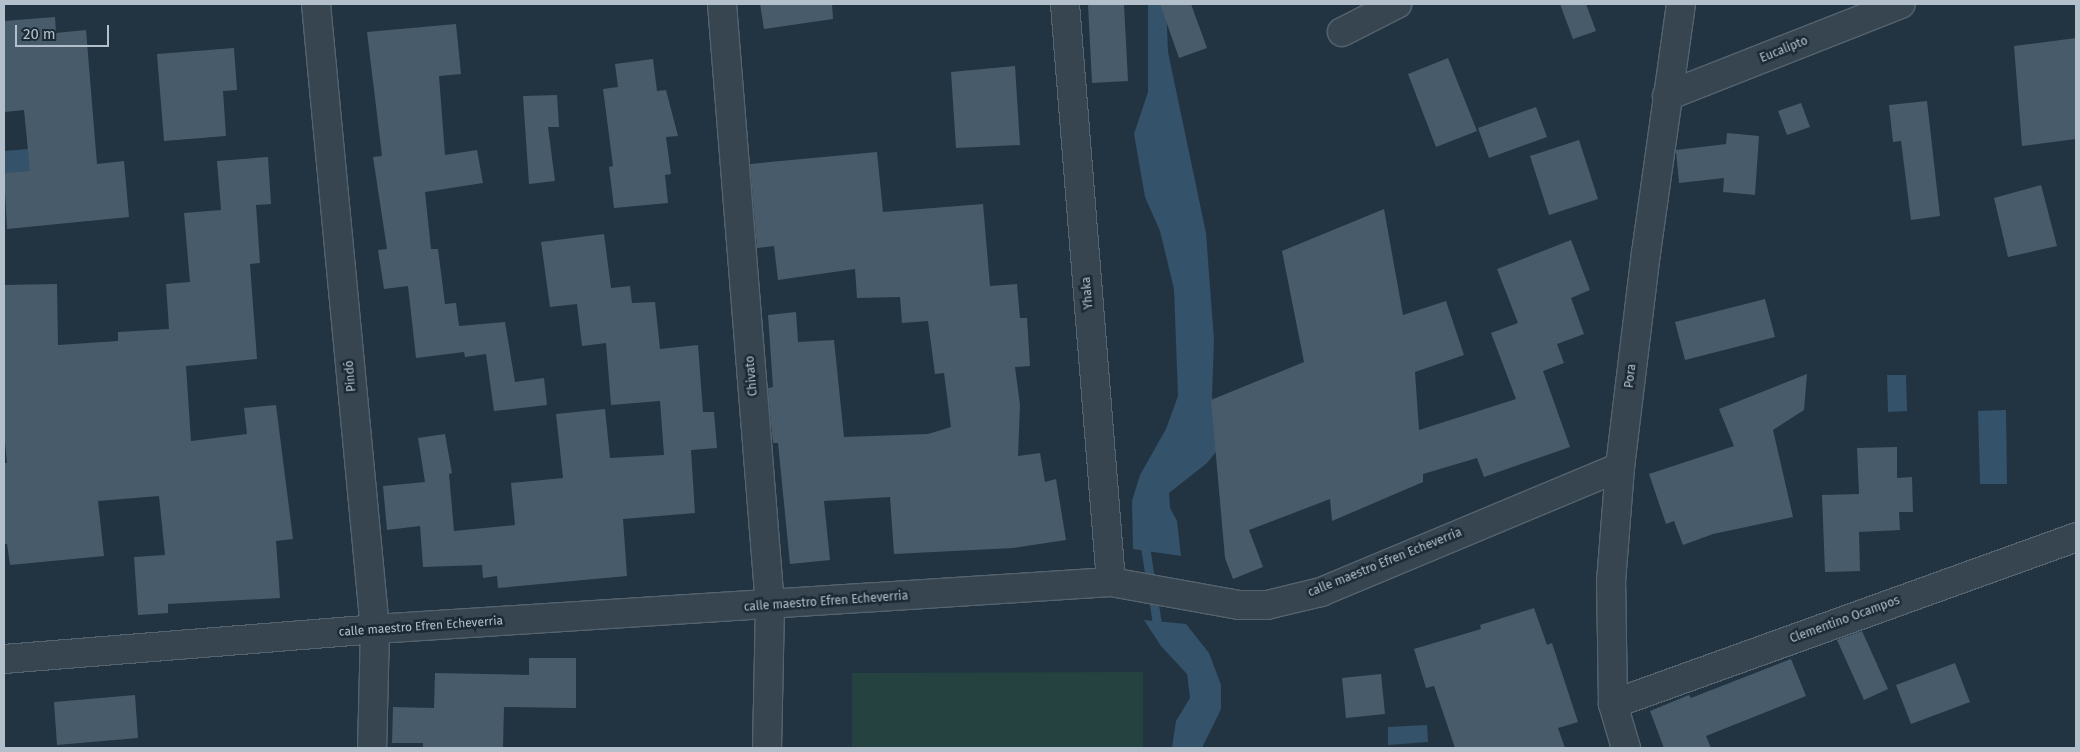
<!DOCTYPE html>
<meta charset="utf-8">
<style>
body{margin:0}
#map{position:relative;width:2080px;height:752px;overflow:hidden;background:#223441;font-family:"Fira Sans",sans-serif}
div>[style]{position:absolute}
.green>*{inset:0;background:#254241}
.water>*{inset:0;background:#345269}
.stream>*{height:9px;margin:-4.5px;padding:0 4.5px;transform-origin:4.5px;border-radius:4.5px;background:#345269}
.building>*{inset:0;background:#485b6a}
.roads{filter:drop-shadow(1px 0 #55636e) drop-shadow(-1px 0 #55636e) drop-shadow(0 1px #55636e) drop-shadow(0 -1px #55636e)}
.street>*{height:28px;margin:-14px;padding:0 14px;transform-origin:14px;border-radius:14px;background:#374550}
span{translate:-50% -50%;white-space:nowrap;text-align:center;line-height:1.15;-webkit-text-stroke:5px #1c2a35;paint-order:stroke}
.street-label{font-size:12px;color:#b3c0cb}
.frame{position:absolute;inset:0;border:5px solid #b3c0cb;pointer-events:none}
.scale{position:absolute;left:15px;top:25px;width:94px;height:22px;box-sizing:border-box;border:2px solid #b3c0cb;border-top:0;padding-left:6px;font-size:15px;line-height:18px;white-space:nowrap;color:#b3c0cb;-webkit-text-stroke:4px #1c2a35;paint-order:stroke}
</style>
<div id="map">
<div class="green">
<i style="clip-path:polygon(1143px 672px,1143px 748px,852px 748px,852px 673px)"></i>
</div>
<div class="water">
<i style="clip-path:polygon(1148px 4px,1166px 4px,1168px 52px,1206px 233px,1214px 340px,1212px 395px,1219px 448px,1207px 463px,1169px 493px,1170px 508px,1177px 521px,1181px 556px,1133px 549px,1132px 501px,1140px 475px,1166px 429px,1178px 396px,1174px 289px,1160px 231px,1145px 197px,1134px 134px,1148px 92px)"></i>
<i style="clip-path:polygon(39px 148px,40px 172px,4px 175px,4px 151px)"></i>
<i style="clip-path:polygon(1887px 375px,1906px 375px,1907px 411px,1888px 412px)"></i>
<i style="clip-path:polygon(2006px 410px,2007px 484px,1980px 484px,1978px 411px)"></i>
<i style="clip-path:polygon(1144px 620px,1186px 624px,1209px 653px,1221px 685px,1221px 709px,1202px 748px,1172px 748px,1176px 721px,1190px 698px,1187px 674px,1161px 646px)"></i>
<i style="clip-path:polygon(1427px 725px,1428px 742px,1388px 745px,1388px 727px)"></i>
</div>
<div class="stream">
<i style="left:1144px;top:540px;width:85px;rotate:81.2deg"></i>
<i style="left:1157px;top:624px;width:9px;rotate:58deg"></i>
</div>
<div class="building">
<i style="clip-path:polygon(760px 4px,832px 4px,833px 19px,764px 29px)"></i>
<i style="clip-path:polygon(1088px 4px,1124px 4px,1128px 81px,1092px 83px)"></i>
<i style="clip-path:polygon(1160px 4px,1191px 4px,1207px 48px,1179px 58px)"></i>
<i style="clip-path:polygon(1560px 4px,1586px 4px,1596px 31px,1573px 39px)"></i>
<i style="clip-path:polygon(55px 17px,56px 33px,86px 30px,97px 164px,124px 161px,129px 217px,7px 229px,4px 173px,30px 171px,24px 110px,4px 112px,4px 21px)"></i>
<i style="clip-path:polygon(456px 24px,461px 74px,439px 76px,445px 155px,477px 150px,483px 183px,425px 192px,431px 249px,438px 249px,445px 304px,456px 303px,459px 326px,505px 322px,515px 382px,544px 378px,547px 405px,494px 411px,486px 354px,465px 357px,464px 352px,416px 358px,408px 286px,384px 289px,378px 250px,387px 249px,373px 157px,382px 156px,367px 32px)"></i>
<i style="clip-path:polygon(2076px 38px,2076px 139px,2022px 146px,2014px 46px)"></i>
<i style="clip-path:polygon(234px 48px,237px 90px,223px 91px,226px 136px,164px 141px,157px 54px)"></i>
<i style="clip-path:polygon(1448px 58px,1477px 131px,1436px 147px,1408px 74px)"></i>
<i style="clip-path:polygon(653px 59px,657px 91px,666px 90px,678px 136px,666px 137px,671px 174px,665px 175px,668px 203px,614px 208px,609px 167px,613px 166px,603px 89px,618px 87px,615px 64px)"></i>
<i style="clip-path:polygon(1015px 66px,1020px 145px,956px 148px,951px 72px)"></i>
<i style="clip-path:polygon(557px 95px,559px 127px,548px 127px,555px 181px,529px 184px,523px 96px)"></i>
<i style="clip-path:polygon(1927px 101px,1940px 216px,1911px 220px,1901px 141px,1893px 142px,1889px 105px)"></i>
<i style="clip-path:polygon(1801px 103px,1810px 127px,1787px 135px,1778px 111px)"></i>
<i style="clip-path:polygon(1536px 107px,1547px 137px,1489px 158px,1478px 128px)"></i>
<i style="clip-path:polygon(1727px 133px,1759px 136px,1755px 195px,1723px 192px,1724px 178px,1679px 183px,1676px 150px,1726px 144px)"></i>
<i style="clip-path:polygon(1579px 140px,1598px 199px,1549px 215px,1530px 156px)"></i>
<i style="clip-path:polygon(877px 152px,883px 212px,983px 204px,990px 286px,1017px 284px,1020px 318px,1027px 318px,1030px 366px,1015px 367px,1020px 405px,1018px 456px,1040px 453px,1045px 482px,1056px 479px,1066px 540px,1013px 548px,894px 554px,890px 497px,824px 501px,830px 560px,790px 564px,778px 443px,773px 443px,770px 414px,768px 388px,773px 387px,768px 315px,796px 312px,798px 342px,834px 340px,844px 437px,928px 434px,951px 427px,944px 373px,935px 374px,928px 321px,902px 323px,900px 297px,857px 298px,855px 269px,778px 280px,774px 246px,757px 248px,750px 164px)"></i>
<i style="clip-path:polygon(268px 157px,271px 204px,256px 205px,260px 263px,250px 264px,257px 359px,186px 366px,191px 441px,247px 434px,244px 408px,276px 405px,293px 539px,276px 541px,280px 598px,168px 604px,168px 613px,138px 615px,134px 557px,165px 555px,159px 496px,98px 501px,104px 556px,10px 565px,7px 544px,4px 544px,4px 463px,7px 463px,4px 431px,4px 285px,57px 284px,58px 345px,118px 341px,118px 332px,169px 329px,166px 284px,190px 282px,184px 213px,221px 210px,217px 161px)"></i>
<i style="clip-path:polygon(2041px 185px,2057px 246px,2008px 257px,1994px 198px)"></i>
<i style="clip-path:polygon(1384px 209px,1403px 315px,1446px 301px,1464px 355px,1415px 372px,1419px 430px,1516px 399px,1491px 333px,1518px 323px,1497px 269px,1571px 240px,1590px 290px,1571px 298px,1584px 334px,1557px 344px,1564px 363px,1543px 371px,1570px 447px,1484px 477px,1477px 458px,1423px 474px,1423px 482px,1332px 521px,1330px 499px,1249px 530px,1263px 567px,1233px 579px,1225px 558px,1211px 400px,1304px 362px,1282px 251px)"></i>
<i style="clip-path:polygon(604px 234px,611px 288px,630px 286px,632px 303px,655px 302px,660px 349px,698px 345px,703px 412px,714px 412px,717px 448px,691px 450px,695px 513px,623px 519px,627px 576px,498px 588px,497px 576px,483px 578px,482px 565px,423px 567px,420px 526px,387px 530px,383px 486px,425px 482px,418px 438px,445px 434px,452px 473px,449px 474px,454px 531px,515px 525px,511px 483px,563px 478px,556px 414px,605px 409px,610px 458px,664px 455px,660px 401px,611px 405px,606px 343px,582px 346px,577px 304px,550px 307px,541px 242px)"></i>
<i style="clip-path:polygon(1765px 299px,1775px 337px,1685px 360px,1675px 322px)"></i>
<i style="clip-path:polygon(1807px 374px,1804px 410px,1773px 430px,1793px 517px,1713px 534px,1683px 545px,1674px 521px,1666px 524px,1649px 474px,1734px 446px,1719px 409px)"></i>
<i style="clip-path:polygon(1897px 447px,1897px 478px,1912px 477px,1913px 512px,1899px 512px,1900px 530px,1859px 532px,1860px 571px,1825px 572px,1822px 495px,1859px 494px,1857px 448px)"></i>
<i style="clip-path:polygon(1534px 608px,1547px 645px,1552px 643px,1578px 722px,1558px 728px,1565px 748px,1455px 748px,1434px 686px,1426px 688px,1414px 649px,1481px 629px,1480px 625px)"></i>
<i style="clip-path:polygon(1862px 631px,1888px 689px,1864px 700px,1837px 640px)"></i>
<i style="clip-path:polygon(529px 658px,576px 658px,576px 708px,504px 707px,503px 748px,423px 748px,423px 743px,392px 743px,393px 707px,434px 708px,435px 673px,529px 675px)"></i>
<i style="clip-path:polygon(1791px 659px,1806px 696px,1706px 736px,1711px 748px,1664px 748px,1650px 711px,1689px 695px,1691px 698px)"></i>
<i style="clip-path:polygon(1955px 663px,1970px 702px,1911px 724px,1896px 685px)"></i>
<i style="clip-path:polygon(1381px 674px,1385px 714px,1346px 718px,1342px 678px)"></i>
<i style="clip-path:polygon(135px 695px,138px 738px,57px 745px,54px 702px)"></i>
</div>
<div class="roads">
<div class="street">
<i style="left:316px;top:4px;width:628px;rotate:84.61deg"></i>
<i style="left:375px;top:629px;width:119px;rotate:91.4deg"></i>
<i style="left:722px;top:4px;width:604px;rotate:85.44deg"></i>
<i style="left:770px;top:606px;width:142px;rotate:91.2deg"></i>
<i style="left:1065px;top:4px;width:580px;rotate:85.45deg"></i>
<i style="left:1342px;top:32px;width:62px;rotate:-27deg"></i>
<i style="left:1667px;top:96px;width:251px;rotate:-21.5deg"></i>
<i style="left:4px;top:659px;width:372px;rotate:-4.6deg"></i>
<i style="left:375px;top:629px;width:737px;rotate:-3.65deg"></i>
<i style="left:1111px;top:582px;width:130px;rotate:10.2deg"></i>
<i style="left:1239px;top:605px;width:28px"></i>
<i style="left:1267px;top:605px;width:56px;rotate:-13.5deg"></i>
<i style="left:1321px;top:592px;width:324px;rotate:-22.7deg"></i>
<i style="left:1613px;top:704px;width:492px;rotate:-19.8deg"></i>
<i style="left:1626px;top:748px;width:46px;rotate:-106.5deg"></i>
<i style="left:1613px;top:704px;width:122px;rotate:-90.9deg"></i>
<i style="left:1611px;top:582px;width:115px;rotate:-85.5deg"></i>
<i style="left:1620px;top:467px;width:216px;rotate:-83.1deg"></i>
<i style="left:1646px;top:253px;width:251px;rotate:-82deg"></i>
</div>
</div>
<div class="street-label">
<span style="left:1784px;top:50px;rotate:-22deg">Eucalipto</span>
<span style="left:1088px;top:293px;rotate:-95deg">Yhaka</span>
<span style="left:351px;top:376px;rotate:-95deg">Pindó</span>
<span style="left:752px;top:376px;rotate:-95deg">Chivato</span>
<span style="left:1631px;top:376px;rotate:-83deg">Pora</span>
<span style="left:1385px;top:563px;rotate:-22deg">calle maestro Efren Echeverria</span>
<span style="left:826px;top:602px;rotate:-4deg">calle maestro Efren Echeverria</span>
<span style="left:1845px;top:620px;rotate:-20deg">Clementino Ocampos</span>
<span style="left:421px;top:627px;rotate:-4deg">calle maestro Efren Echeverria</span>
</div>
<div class="frame"></div>
<div class="scale">20 m</div>
</div>
